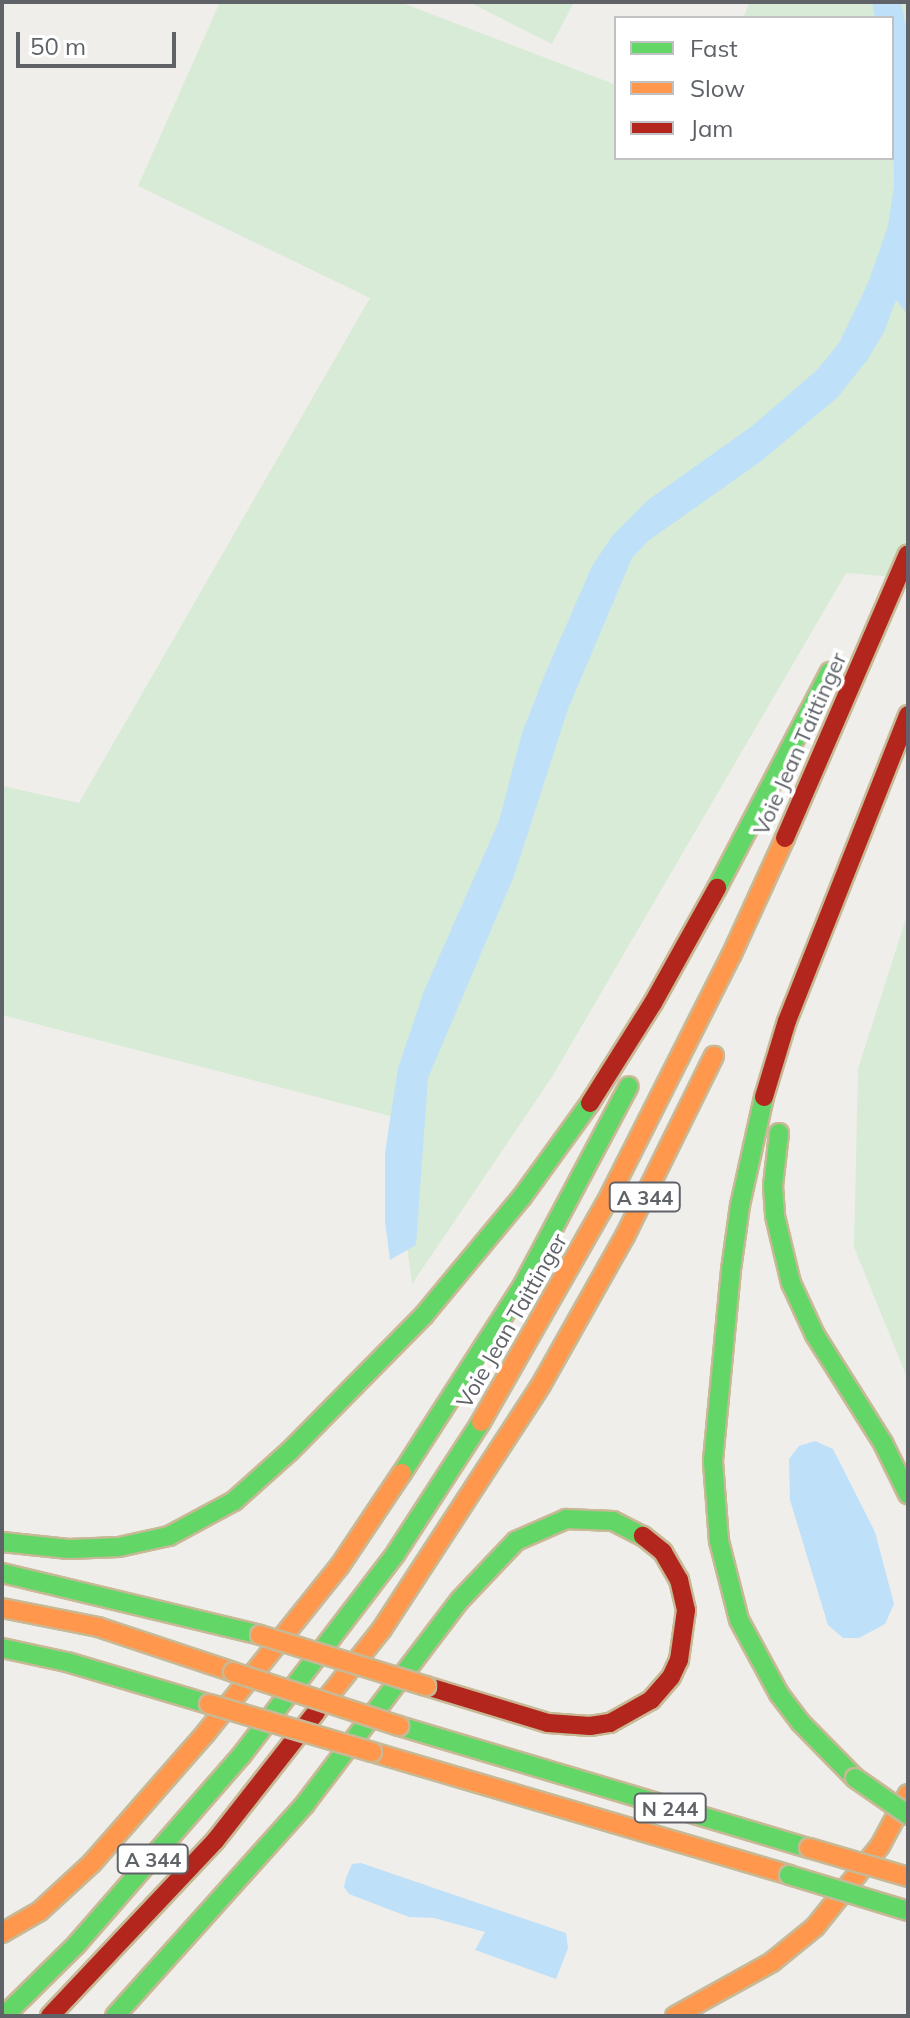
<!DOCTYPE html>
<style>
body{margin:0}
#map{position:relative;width:910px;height:2018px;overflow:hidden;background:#efeeea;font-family:Mulish,sans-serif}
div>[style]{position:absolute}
.green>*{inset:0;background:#d8ebd6}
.water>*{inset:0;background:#bfe0f9}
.roads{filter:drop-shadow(2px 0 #c8b996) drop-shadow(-2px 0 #c8b996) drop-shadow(0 2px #c8b996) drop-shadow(0 -2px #c8b996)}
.fast>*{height:18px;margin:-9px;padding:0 9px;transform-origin:9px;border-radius:9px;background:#63d668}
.slow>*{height:18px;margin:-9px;padding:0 9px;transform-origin:9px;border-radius:9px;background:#ff974d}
.jam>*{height:18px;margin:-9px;padding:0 9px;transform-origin:9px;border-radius:9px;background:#b3261e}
.bridges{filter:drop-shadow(2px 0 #c8b996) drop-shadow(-2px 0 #c8b996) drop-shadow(0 2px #c8b996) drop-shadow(0 -2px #c8b996)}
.fast-bridge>*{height:18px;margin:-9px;padding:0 9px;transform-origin:9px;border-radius:9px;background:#63d668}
.slow-bridge>*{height:18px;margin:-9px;padding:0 9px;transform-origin:9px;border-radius:9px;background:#ff974d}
span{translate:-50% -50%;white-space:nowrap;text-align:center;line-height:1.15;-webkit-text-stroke:7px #fff;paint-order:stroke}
.shield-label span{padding:2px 6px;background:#fff;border:2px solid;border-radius:6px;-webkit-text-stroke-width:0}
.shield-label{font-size:20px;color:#5f6368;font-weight:700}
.street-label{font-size:22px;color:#5f6368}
.frame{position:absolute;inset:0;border:4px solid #5f6368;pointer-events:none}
.legend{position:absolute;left:614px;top:16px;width:280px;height:144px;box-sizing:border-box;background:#fff;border:2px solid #bfc1c3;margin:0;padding:10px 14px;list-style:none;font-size:24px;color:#5f6368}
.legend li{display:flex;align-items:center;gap:16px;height:40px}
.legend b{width:40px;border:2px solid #bfc1c3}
.scale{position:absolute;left:16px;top:32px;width:160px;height:36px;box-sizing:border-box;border:4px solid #5f6368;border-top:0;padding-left:10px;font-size:24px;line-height:28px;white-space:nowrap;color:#5f6368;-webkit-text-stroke:6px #fff;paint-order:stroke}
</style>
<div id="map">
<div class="green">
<i style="clip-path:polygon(220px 2px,400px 2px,616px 85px,616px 158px,892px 158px,892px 18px,743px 18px,750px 2px,908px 2px,908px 578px,846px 573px,552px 1077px,412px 1284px,390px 1116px,2px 1015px,2px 786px,79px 803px,370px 298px,138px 186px)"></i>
<i style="clip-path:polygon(469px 2px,574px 2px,552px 44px)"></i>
<i style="clip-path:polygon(908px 912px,908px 1380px,854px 1247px,858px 1069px)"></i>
</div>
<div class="water">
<i style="clip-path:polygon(872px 2px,901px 2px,908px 38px,908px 315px,896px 300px,884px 332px,868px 359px,837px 398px,760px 462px,648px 541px,632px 558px,568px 709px,514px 876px,428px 1078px,416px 1245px,390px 1260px,385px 1221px,385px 1153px,398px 1068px,424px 991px,499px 821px,522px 733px,545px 674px,592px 566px,613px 535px,648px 500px,752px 426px,817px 370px,839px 343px,868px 283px,888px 226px,894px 186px,892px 18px,875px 18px)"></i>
<i style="clip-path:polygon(815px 1441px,833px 1449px,875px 1532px,894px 1604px,885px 1624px,859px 1638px,843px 1638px,828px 1625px,790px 1500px,789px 1459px,799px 1446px)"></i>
<i style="clip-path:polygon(361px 1863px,566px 1933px,568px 1948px,556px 1979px,475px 1950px,485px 1932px,434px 1918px,409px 1917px,349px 1894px,344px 1887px,346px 1878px,352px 1864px)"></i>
</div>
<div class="roads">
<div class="fast">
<i style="left:717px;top:888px;width:244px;rotate:-62.4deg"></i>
<i style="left:764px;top:1097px;width:111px;rotate:102.5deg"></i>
<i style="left:740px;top:1205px;width:66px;rotate:97.9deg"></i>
<i style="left:731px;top:1270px;width:193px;rotate:95.4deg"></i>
<i style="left:713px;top:1462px;width:79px;rotate:85.7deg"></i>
<i style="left:719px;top:1541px;width:81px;rotate:75.8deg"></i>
<i style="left:739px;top:1620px;width:84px;rotate:61.6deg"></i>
<i style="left:779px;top:1694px;width:35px;rotate:53deg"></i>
<i style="left:800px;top:1722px;width:78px;rotate:45.5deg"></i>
<i style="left:779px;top:1133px;width:53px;rotate:96.5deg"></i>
<i style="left:773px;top:1186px;width:30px;rotate:86deg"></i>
<i style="left:775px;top:1216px;width:69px;rotate:76.6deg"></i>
<i style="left:791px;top:1283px;width:57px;rotate:65.2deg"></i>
<i style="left:815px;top:1335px;width:128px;rotate:57.8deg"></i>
<i style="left:883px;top:1443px;width:57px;rotate:63.9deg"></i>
<i style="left:402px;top:1473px;width:224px;rotate:-57.2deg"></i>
<i style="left:523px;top:1285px;width:225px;rotate:-62deg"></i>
<i style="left:2px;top:1542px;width:67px;rotate:6deg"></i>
<i style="left:69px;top:1549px;width:50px;rotate:-2.3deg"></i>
<i style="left:119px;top:1547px;width:51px;rotate:-12.4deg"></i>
<i style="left:169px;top:1536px;width:74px;rotate:-28.3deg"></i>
<i style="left:234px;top:1501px;width:75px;rotate:-41.8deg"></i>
<i style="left:290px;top:1451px;width:191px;rotate:-45.4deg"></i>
<i style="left:424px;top:1315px;width:153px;rotate:-50.3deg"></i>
<i style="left:522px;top:1197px;width:116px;rotate:-54.1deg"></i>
<i style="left:2px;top:1573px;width:265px;rotate:13.5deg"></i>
<i style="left:2px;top:1648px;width:66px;rotate:12.2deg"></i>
<i style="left:67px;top:1662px;width:148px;rotate:16.5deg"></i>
<i style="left:399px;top:1726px;width:428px;rotate:16.6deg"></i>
<i style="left:4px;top:2016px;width:101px;rotate:-44.6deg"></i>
<i style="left:76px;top:1945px;width:251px;rotate:-48.9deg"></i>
<i style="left:241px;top:1756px;width:255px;rotate:-52.6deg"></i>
<i style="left:396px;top:1553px;width:156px;rotate:-57deg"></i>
<i style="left:115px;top:2016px;width:285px;rotate:-48.1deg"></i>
<i style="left:305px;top:1804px;width:256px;rotate:-52.8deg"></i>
<i style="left:460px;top:1600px;width:81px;rotate:-46.5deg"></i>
<i style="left:516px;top:1541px;width:55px;rotate:-23.7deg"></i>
<i style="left:566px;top:1519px;width:47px;rotate:2.4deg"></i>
<i style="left:613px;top:1521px;width:34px;rotate:27deg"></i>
</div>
<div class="slow">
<i style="left:481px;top:1422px;width:250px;rotate:-60.3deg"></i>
<i style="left:605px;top:1205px;width:279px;rotate:-63.2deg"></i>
<i style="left:731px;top:956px;width:130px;rotate:-65.4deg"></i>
<i style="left:2px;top:1608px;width:98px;rotate:11.2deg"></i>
<i style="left:98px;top:1627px;width:142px;rotate:18.4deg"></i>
<i style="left:316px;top:1712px;width:106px;rotate:-51.5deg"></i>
<i style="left:382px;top:1629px;width:291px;rotate:-56.9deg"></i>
<i style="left:541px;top:1385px;width:171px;rotate:-60.6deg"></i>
<i style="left:625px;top:1236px;width:201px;rotate:-63.7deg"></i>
<i style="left:372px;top:1752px;width:435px;rotate:16.4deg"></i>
<i style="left:2px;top:1933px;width:44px;rotate:-30.1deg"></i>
<i style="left:40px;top:1911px;width:71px;rotate:-42.7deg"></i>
<i style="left:92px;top:1863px;width:171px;rotate:-48.8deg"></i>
<i style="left:205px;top:1734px;width:214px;rotate:-51.3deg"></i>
<i style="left:339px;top:1567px;width:113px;rotate:-56.2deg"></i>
<i style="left:675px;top:2016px;width:111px;rotate:-29.1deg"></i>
<i style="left:772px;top:1962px;width:55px;rotate:-39.1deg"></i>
<i style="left:815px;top:1927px;width:104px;rotate:-51.3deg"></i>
<i style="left:880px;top:1846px;width:59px;rotate:-61.7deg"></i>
</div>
<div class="jam">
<i style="left:785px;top:838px;width:309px;rotate:-66.6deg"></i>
<i style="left:764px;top:1097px;width:79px;rotate:-73.2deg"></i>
<i style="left:787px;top:1021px;width:329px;rotate:-68.4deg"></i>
<i style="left:590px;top:1103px;width:118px;rotate:-57.8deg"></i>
<i style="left:653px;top:1003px;width:132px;rotate:-60.9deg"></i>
<i style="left:426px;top:1686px;width:127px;rotate:16.9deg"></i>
<i style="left:548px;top:1723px;width:42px;rotate:4.1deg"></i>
<i style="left:590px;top:1726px;width:20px;rotate:-9deg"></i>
<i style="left:610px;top:1723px;width:47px;rotate:-29.3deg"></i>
<i style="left:651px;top:1700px;width:30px;rotate:-49deg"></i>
<i style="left:671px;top:1677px;width:19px;rotate:-65deg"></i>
<i style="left:679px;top:1660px;width:50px;rotate:-82deg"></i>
<i style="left:686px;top:1610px;width:31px;rotate:-103deg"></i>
<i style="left:679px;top:1580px;width:32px;rotate:-120deg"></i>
<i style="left:663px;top:1552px;width:26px;rotate:-141deg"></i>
<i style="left:50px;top:2016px;width:241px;rotate:-46.7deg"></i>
<i style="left:215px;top:1841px;width:164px;rotate:-51.9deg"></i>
</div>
</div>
<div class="bridges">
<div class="fast-bridge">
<i style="left:855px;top:1778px;width:65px;rotate:34.9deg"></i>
<i style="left:789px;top:1875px;width:124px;rotate:16.8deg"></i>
</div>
<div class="slow-bridge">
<i style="left:260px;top:1635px;width:174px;rotate:17.1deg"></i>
<i style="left:233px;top:1672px;width:175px;rotate:18deg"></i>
<i style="left:209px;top:1704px;width:170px;rotate:16.4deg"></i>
<i style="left:809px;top:1848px;width:103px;rotate:16.3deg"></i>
</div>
</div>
<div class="shield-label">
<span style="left:645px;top:1197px">A 344</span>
<span style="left:670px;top:1808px">N 244</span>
<span style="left:153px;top:1859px">A 344</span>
</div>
<div class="street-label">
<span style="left:800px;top:744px;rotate:-66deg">Voie Jean Taittinger</span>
<span style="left:512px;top:1321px;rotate:-60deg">Voie Jean Taittinger</span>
</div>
<div class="frame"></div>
<ul class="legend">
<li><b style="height:10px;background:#63d668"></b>Fast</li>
<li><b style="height:10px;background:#ff974d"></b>Slow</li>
<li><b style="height:10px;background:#b3261e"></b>Jam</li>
</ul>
<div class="scale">50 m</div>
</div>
